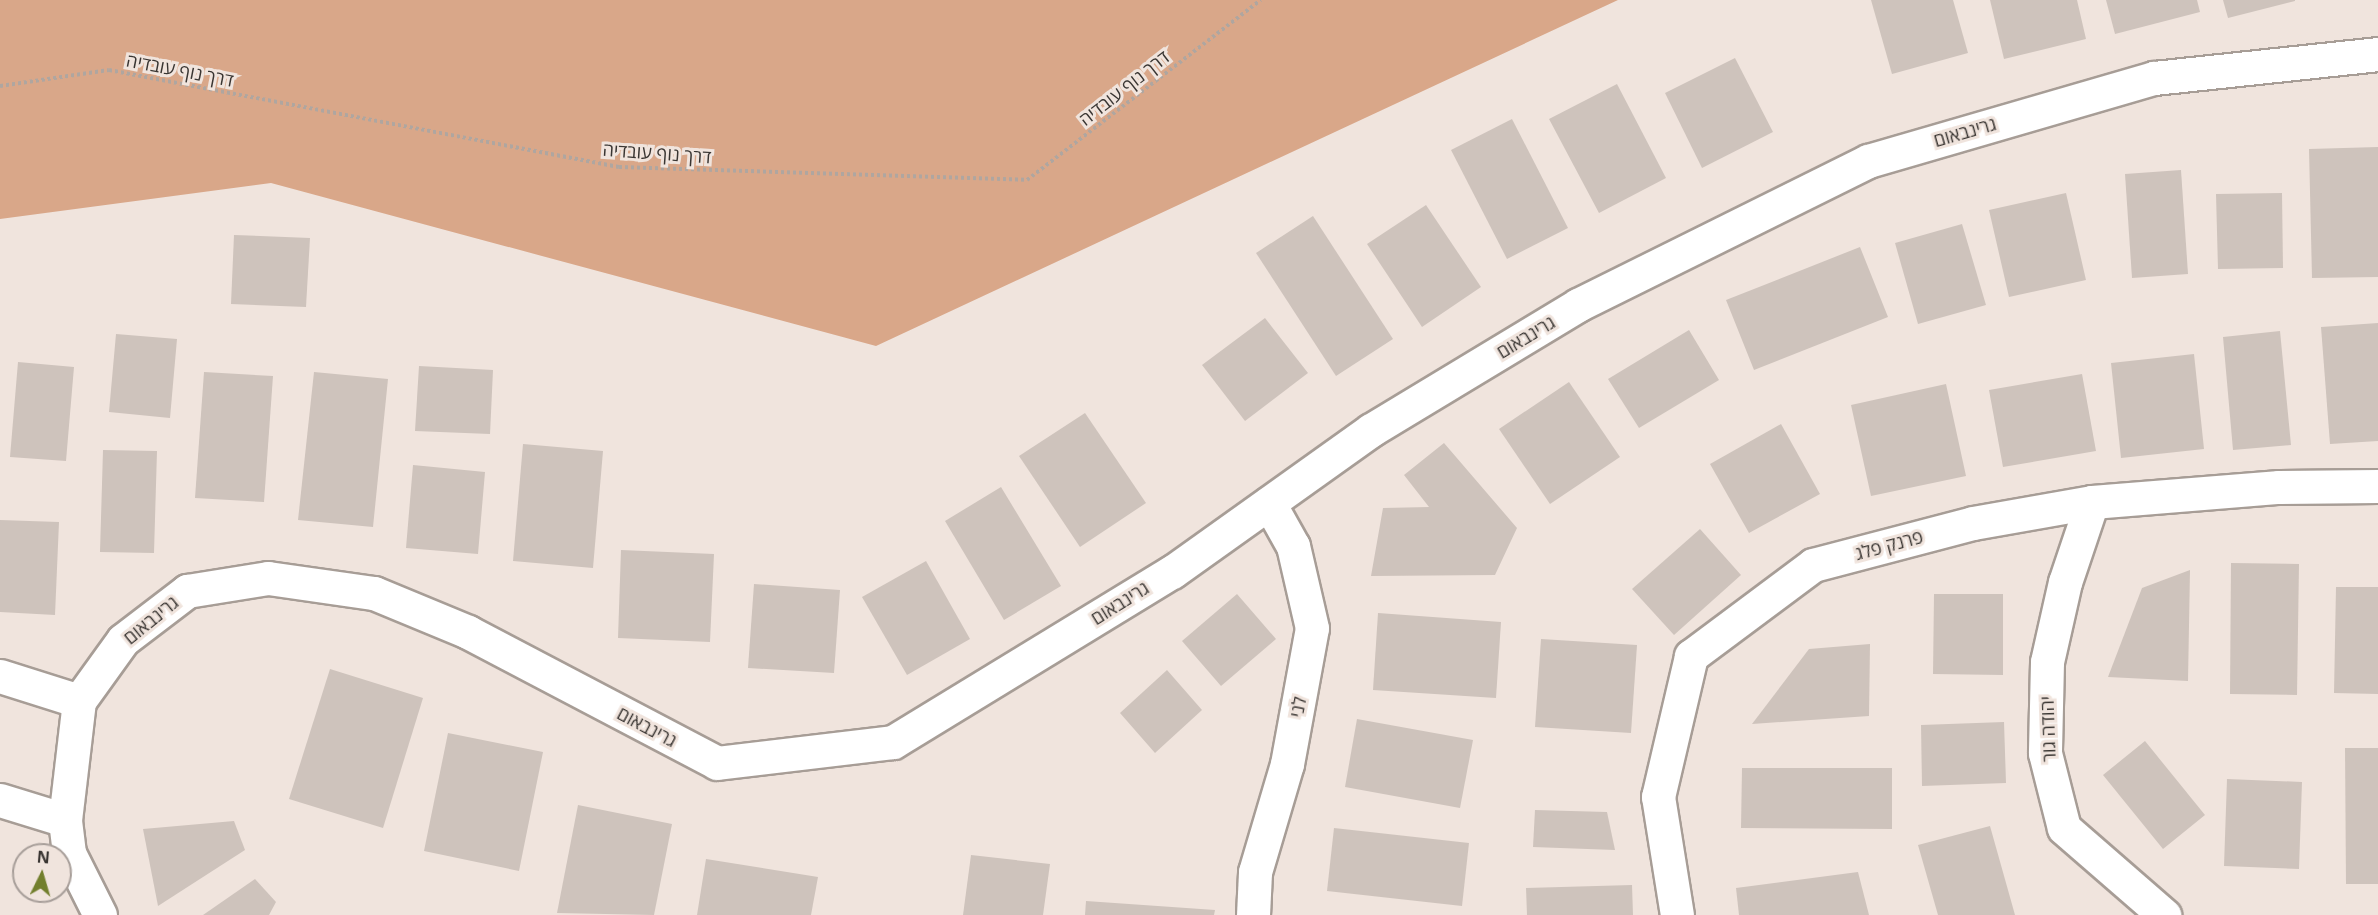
<!DOCTYPE html>
<meta charset="utf-8">
<style>
body{margin:0}
#map{position:relative;width:2378px;height:915px;overflow:hidden;background:#f0e4dd;font-family:"Open Sans","Noto Sans Hebrew",sans-serif}
div>[style]{position:absolute}
.green>*{inset:0;background:#d9a789}
.building>*{inset:0;background:#cec3bc}
.path>*{height:4px;margin-top:-2px;transform-origin:0;background:repeating-linear-gradient(90deg,#afa6a0 0 3px,transparent 0 6px)}
.roads{filter:drop-shadow(2px 0 #a79d96) drop-shadow(-2px 0 #a79d96) drop-shadow(0 2px #a79d96) drop-shadow(0 -2px #a79d96)}
.minor>*{height:33px;margin:-16.5px;padding:0 16.5px;transform-origin:16.5px;border-radius:16.5px;background:#fff}
span{translate:-50% -50%;white-space:nowrap;text-align:center;line-height:1.15;-webkit-text-stroke:6px #f0e4dd;paint-order:stroke}
.street-label{font-size:18px;color:#393532}
.north{position:absolute;left:12px;top:843px;width:60px;height:60px;box-sizing:border-box;background:#f0e4dd;border:2px solid #a79e99;border-radius:50%;rotate:5deg;font-size:16px;font-weight:700;line-height:24px;text-align:center;color:#393532}
.north::after{content:'';display:block;margin:auto;width:21px;height:27px;background:#727f2d;clip-path:polygon(50% 0,100% 100%,50% 72%,0 100%)}
</style>
<div id="map">
<div class="green">
<i style="clip-path:polygon(0 0,1618px 0,876px 346px,271px 183px,0 219px)"></i>
</div>
<div class="building">
<i style="clip-path:polygon(1871px 0,1953px 0,1968px 53px,1892px 74px)"></i>
<i style="clip-path:polygon(1990px 0,2077px 0,2086px 39px,2004px 59px)"></i>
<i style="clip-path:polygon(2106px 0,2197px 0,2200px 12px,2115px 34px)"></i>
<i style="clip-path:polygon(2223px 0,2295px 0,2295px 1px,2228px 18px)"></i>
<i style="clip-path:polygon(1735px 58px,1773px 132px,1702px 168px,1665px 93px)"></i>
<i style="clip-path:polygon(1617px 84px,1666px 178px,1599px 213px,1549px 119px)"></i>
<i style="clip-path:polygon(1512px 119px,1568px 228px,1507px 259px,1451px 150px)"></i>
<i style="clip-path:polygon(2378px 147px,2378px 277px,2312px 278px,2309px 149px)"></i>
<i style="clip-path:polygon(2181px 170px,2188px 274px,2132px 278px,2125px 174px)"></i>
<i style="clip-path:polygon(2066px 193px,2086px 280px,2009px 297px,1989px 210px)"></i>
<i style="clip-path:polygon(2282px 193px,2283px 268px,2218px 269px,2216px 194px)"></i>
<i style="clip-path:polygon(1426px 205px,1481px 287px,1422px 327px,1367px 244px)"></i>
<i style="clip-path:polygon(1313px 216px,1393px 339px,1336px 376px,1256px 253px)"></i>
<i style="clip-path:polygon(1962px 224px,1986px 305px,1918px 324px,1895px 243px)"></i>
<i style="clip-path:polygon(234px 235px,310px 238px,306px 307px,231px 304px)"></i>
<i style="clip-path:polygon(1860px 247px,1888px 317px,1754px 370px,1726px 300px)"></i>
<i style="clip-path:polygon(1265px 318px,1308px 373px,1245px 421px,1202px 365px)"></i>
<i style="clip-path:polygon(2378px 323px,2378px 441px,2330px 444px,2321px 327px)"></i>
<i style="clip-path:polygon(1689px 330px,1719px 380px,1639px 428px,1608px 379px)"></i>
<i style="clip-path:polygon(2280px 331px,2291px 445px,2233px 450px,2223px 337px)"></i>
<i style="clip-path:polygon(116px 334px,177px 339px,170px 418px,109px 412px)"></i>
<i style="clip-path:polygon(2194px 354px,2204px 449px,2121px 458px,2111px 363px)"></i>
<i style="clip-path:polygon(18px 362px,74px 367px,66px 461px,10px 457px)"></i>
<i style="clip-path:polygon(419px 366px,493px 370px,490px 434px,415px 431px)"></i>
<i style="clip-path:polygon(204px 372px,273px 376px,264px 502px,195px 498px)"></i>
<i style="clip-path:polygon(314px 372px,388px 379px,373px 527px,298px 520px)"></i>
<i style="clip-path:polygon(2082px 374px,2096px 451px,2003px 467px,1989px 390px)"></i>
<i style="clip-path:polygon(1569px 382px,1620px 457px,1550px 504px,1499px 429px)"></i>
<i style="clip-path:polygon(1946px 384px,1966px 476px,1871px 496px,1851px 405px)"></i>
<i style="clip-path:polygon(1085px 413px,1146px 503px,1080px 547px,1019px 456px)"></i>
<i style="clip-path:polygon(1781px 424px,1820px 494px,1749px 533px,1710px 464px)"></i>
<i style="clip-path:polygon(1444px 443px,1517px 528px,1495px 575px,1371px 576px,1383px 508px,1429px 507px,1404px 475px)"></i>
<i style="clip-path:polygon(523px 444px,603px 451px,593px 568px,513px 561px)"></i>
<i style="clip-path:polygon(103px 450px,157px 451px,154px 553px,100px 552px)"></i>
<i style="clip-path:polygon(413px 465px,485px 472px,478px 554px,406px 548px)"></i>
<i style="clip-path:polygon(1001px 487px,1061px 586px,1004px 620px,945px 521px)"></i>
<i style="clip-path:polygon(0 520px,59px 522px,55px 615px,0 612px)"></i>
<i style="clip-path:polygon(1700px 529px,1741px 575px,1674px 635px,1632px 589px)"></i>
<i style="clip-path:polygon(621px 550px,714px 554px,710px 642px,618px 638px)"></i>
<i style="clip-path:polygon(926px 561px,970px 639px,907px 675px,862px 597px)"></i>
<i style="clip-path:polygon(2231px 563px,2299px 564px,2297px 695px,2230px 694px)"></i>
<i style="clip-path:polygon(2190px 570px,2188px 681px,2108px 677px,2142px 588px)"></i>
<i style="clip-path:polygon(754px 584px,840px 590px,834px 673px,748px 668px)"></i>
<i style="clip-path:polygon(2336px 587px,2378px 587px,2378px 694px,2334px 693px)"></i>
<i style="clip-path:polygon(1237px 594px,1276px 639px,1221px 686px,1182px 641px)"></i>
<i style="clip-path:polygon(1934px 594px,2003px 594px,2003px 675px,1933px 674px)"></i>
<i style="clip-path:polygon(1378px 613px,1501px 622px,1496px 698px,1373px 690px)"></i>
<i style="clip-path:polygon(1541px 639px,1637px 645px,1631px 733px,1535px 727px)"></i>
<i style="clip-path:polygon(1870px 644px,1869px 716px,1752px 724px,1809px 649px)"></i>
<i style="clip-path:polygon(330px 669px,423px 698px,383px 828px,289px 799px)"></i>
<i style="clip-path:polygon(1167px 670px,1202px 710px,1155px 753px,1120px 713px)"></i>
<i style="clip-path:polygon(1357px 719px,1473px 740px,1460px 808px,1345px 787px)"></i>
<i style="clip-path:polygon(2004px 722px,2006px 783px,1922px 786px,1921px 725px)"></i>
<i style="clip-path:polygon(448px 733px,543px 752px,519px 871px,424px 851px)"></i>
<i style="clip-path:polygon(2145px 741px,2205px 815px,2163px 849px,2103px 775px)"></i>
<i style="clip-path:polygon(2345px 748px,2378px 748px,2378px 884px,2346px 884px)"></i>
<i style="clip-path:polygon(1742px 768px,1892px 768px,1892px 829px,1741px 828px)"></i>
<i style="clip-path:polygon(2227px 779px,2302px 782px,2299px 869px,2224px 866px)"></i>
<i style="clip-path:polygon(578px 805px,672px 824px,654px 915px,557px 913px)"></i>
<i style="clip-path:polygon(1535px 810px,1607px 812px,1615px 850px,1533px 847px)"></i>
<i style="clip-path:polygon(234px 821px,245px 850px,158px 906px,143px 829px)"></i>
<i style="clip-path:polygon(1990px 826px,2015px 915px,1938px 915px,1918px 845px)"></i>
<i style="clip-path:polygon(1334px 828px,1469px 843px,1462px 906px,1327px 891px)"></i>
<i style="clip-path:polygon(971px 855px,1050px 864px,1043px 915px,963px 915px)"></i>
<i style="clip-path:polygon(706px 859px,818px 877px,811px 915px,697px 915px)"></i>
<i style="clip-path:polygon(1858px 872px,1869px 915px,1739px 915px,1736px 888px)"></i>
<i style="clip-path:polygon(255px 879px,276px 902px,269px 915px,203px 915px)"></i>
<i style="clip-path:polygon(1632px 885px,1633px 915px,1527px 915px,1526px 888px)"></i>
<i style="clip-path:polygon(1086px 901px,1215px 910px,1214px 915px,1085px 915px)"></i>
</div>
<div class="path">
<i style="left:0;top:86px;width:110px;rotate:-8.4deg"></i>
<i style="left:109px;top:70px;width:519px;rotate:10.77deg"></i>
<i style="left:619px;top:167px;width:408px;rotate:1.8deg"></i>
<i style="left:1027px;top:180px;width:295px;rotate:-37.6deg"></i>
</div>
<div class="roads">
<div class="minor">
<i style="left:2092px;top:502px;width:84px;rotate:108.6deg"></i>
<i style="left:2065px;top:582px;width:82px;rotate:102.7deg"></i>
<i style="left:2047px;top:662px;width:91px;rotate:91.3deg"></i>
<i style="left:2045px;top:753px;width:77px;rotate:75.8deg"></i>
<i style="left:2064px;top:828px;width:133px;rotate:41deg"></i>
<i style="left:0;top:676px;width:83px;rotate:17.6deg"></i>
<i style="left:0;top:800px;width:68px;rotate:17.1deg"></i>
<i style="left:100px;top:915px;width:69px;rotate:-116.6deg"></i>
<i style="left:69px;top:853px;width:33px;rotate:-97deg"></i>
<i style="left:65px;top:820px;width:120px;rotate:-83.3deg"></i>
<i style="left:79px;top:701px;width:75px;rotate:-54.2deg"></i>
<i style="left:123px;top:640px;width:81px;rotate:-37.4deg"></i>
<i style="left:187px;top:591px;width:82px;rotate:-9.1deg"></i>
<i style="left:268px;top:578px;width:107px;rotate:8.1deg"></i>
<i style="left:374px;top:593px;width:102px;rotate:22.5deg"></i>
<i style="left:468px;top:632px;width:281px;rotate:27.7deg"></i>
<i style="left:717px;top:763px;width:177px;rotate:-6.8deg"></i>
<i style="left:893px;top:742px;width:327px;rotate:-31.4deg"></i>
<i style="left:1172px;top:572px;width:244px;rotate:-35.5deg"></i>
<i style="left:1371px;top:430px;width:242px;rotate:-31.1deg"></i>
<i style="left:1578px;top:305px;width:324px;rotate:-26.4deg"></i>
<i style="left:1868px;top:161px;width:298px;rotate:-16.2deg"></i>
<i style="left:2154px;top:78px;width:225px;rotate:-6.1deg"></i>
<i style="left:1253px;top:915px;width:43px;rotate:-87.3deg"></i>
<i style="left:1255px;top:872px;width:113px;rotate:-73.5deg"></i>
<i style="left:1287px;top:764px;width:138px;rotate:-79.6deg"></i>
<i style="left:1312px;top:628px;width:84px;rotate:-103deg"></i>
<i style="left:1293px;top:546px;width:49px;rotate:-119.2deg"></i>
<i style="left:1677px;top:915px;width:120px;rotate:-99.1deg"></i>
<i style="left:1658px;top:797px;width:145px;rotate:-76.8deg"></i>
<i style="left:1691px;top:656px;width:152px;rotate:-36.7deg"></i>
<i style="left:1813px;top:565px;width:165px;rotate:-14.7deg"></i>
<i style="left:1973px;top:523px;width:121px;rotate:-10deg"></i>
<i style="left:2092px;top:502px;width:188px;rotate:-4.6deg"></i>
<i style="left:2279px;top:487px;width:99px;rotate:-0.6deg"></i>
</div>
</div>
<div class="street-label">
<span style="left:180px;top:70px;rotate:11deg">דרך נוף עובדיה</span>
<span style="left:1124px;top:88px;rotate:-38deg">דרך נוף עובדיה</span>
<span style="left:1965px;top:132px;rotate:-16deg">גרינבאום</span>
<span style="left:657px;top:153px;rotate:4deg">דרך נוף עובדיה</span>
<span style="left:1526px;top:337px;rotate:-31deg">גרינבאום</span>
<span style="left:1889px;top:545px;rotate:-15deg">פרנק פלג</span>
<span style="left:1120px;top:603px;rotate:-32deg">גרינבאום</span>
<span style="left:151px;top:620px;rotate:-39deg">גרינבאום</span>
<span style="left:1298px;top:707px;rotate:-79deg">לני</span>
<span style="left:647px;top:727px;rotate:28deg">גרינבאום</span>
<span style="left:2048px;top:729px;rotate:-92deg">יהודה גור</span>
</div>
<div class="north">N</div>
</div>
